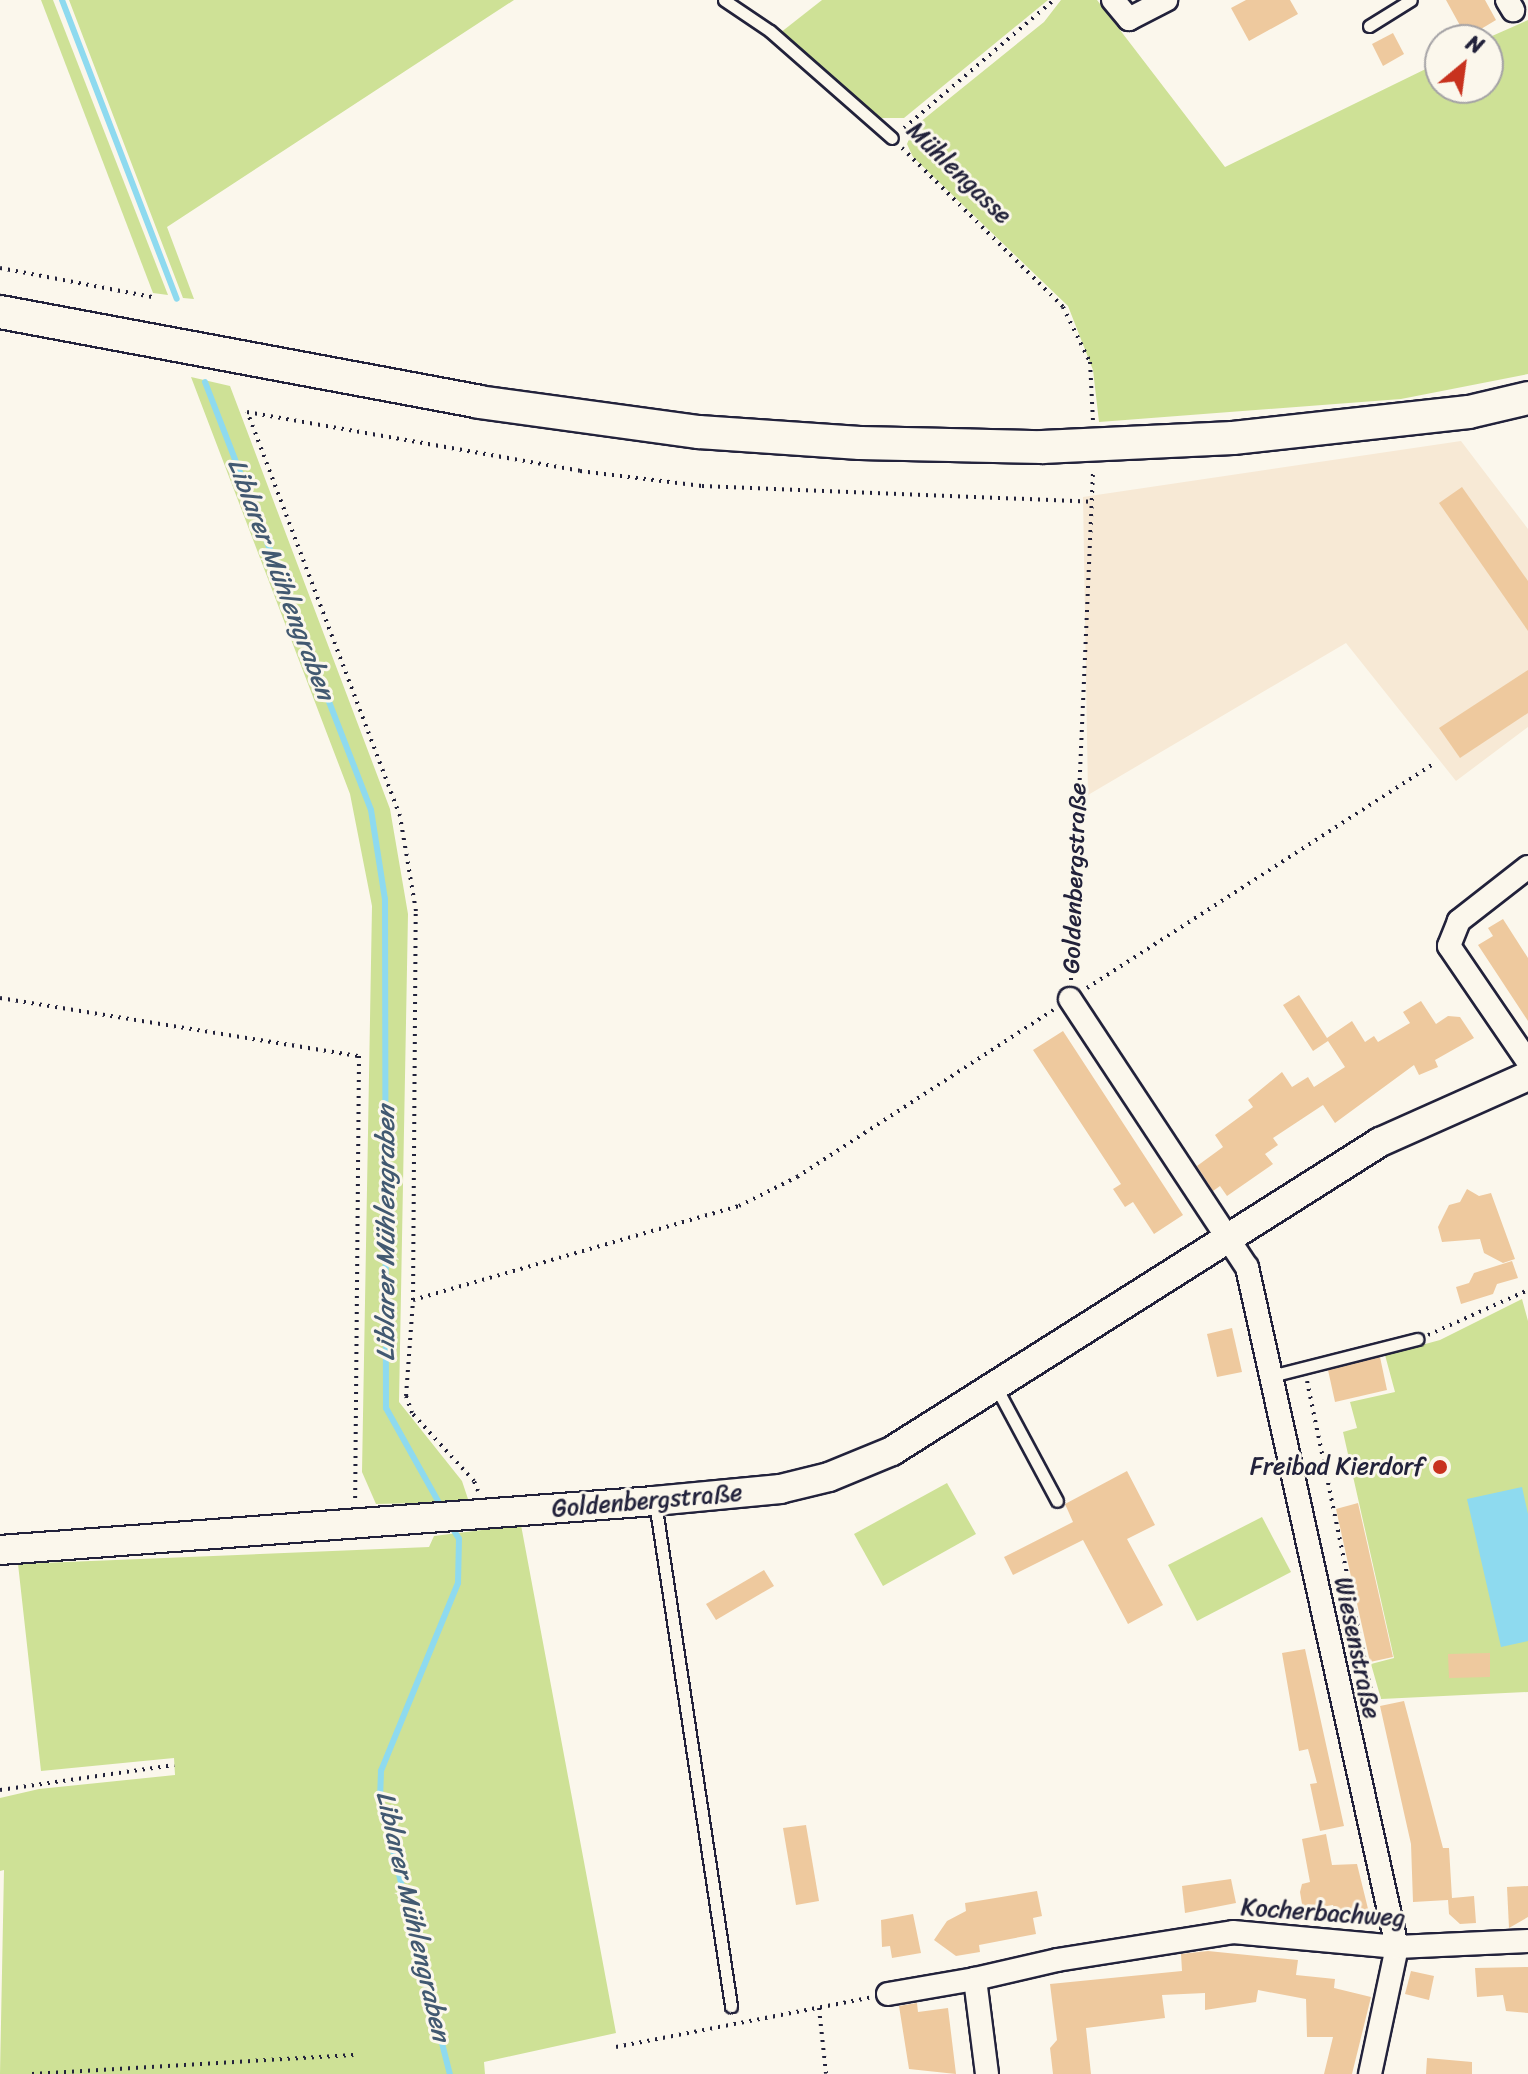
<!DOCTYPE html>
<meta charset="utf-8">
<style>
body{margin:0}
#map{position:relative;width:1528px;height:2074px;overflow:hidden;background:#fbf7ec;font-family:Sriracha,sans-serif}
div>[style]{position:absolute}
.built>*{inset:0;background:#f7e9d5}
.green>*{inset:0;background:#cee196}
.water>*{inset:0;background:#8edaef}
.stream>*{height:6px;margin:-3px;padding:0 3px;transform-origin:3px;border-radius:3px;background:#8edaef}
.building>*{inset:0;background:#eec99e}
.path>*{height:4px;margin-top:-2px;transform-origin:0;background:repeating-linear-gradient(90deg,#22223b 0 2px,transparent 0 8px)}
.roads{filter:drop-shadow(2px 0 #22223b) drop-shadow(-2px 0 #22223b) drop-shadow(0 2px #22223b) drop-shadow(0 -2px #22223b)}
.service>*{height:11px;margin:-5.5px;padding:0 5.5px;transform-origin:5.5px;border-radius:5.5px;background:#fbf7ec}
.minor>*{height:22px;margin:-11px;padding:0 11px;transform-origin:11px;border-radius:11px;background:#fbf7ec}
.tertiary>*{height:28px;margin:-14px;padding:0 14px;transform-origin:14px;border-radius:14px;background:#fbf7ec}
.secondary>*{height:32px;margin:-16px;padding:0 16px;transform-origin:16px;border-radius:16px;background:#fbf7ec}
.dots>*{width:22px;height:22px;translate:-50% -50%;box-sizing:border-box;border:4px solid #fbf7ec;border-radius:50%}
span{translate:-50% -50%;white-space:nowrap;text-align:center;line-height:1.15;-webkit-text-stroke:6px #fbf7ec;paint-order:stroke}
.street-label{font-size:24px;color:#22223b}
.poi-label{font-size:24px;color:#22223b}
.right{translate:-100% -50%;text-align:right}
.water-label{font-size:26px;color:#425971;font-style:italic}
.north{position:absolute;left:1424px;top:24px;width:80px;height:80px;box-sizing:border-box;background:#fbf7ec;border:2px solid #a4a2a5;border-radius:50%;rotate:29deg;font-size:22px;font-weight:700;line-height:32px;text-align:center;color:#22223b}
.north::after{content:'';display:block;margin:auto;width:28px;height:36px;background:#c8321e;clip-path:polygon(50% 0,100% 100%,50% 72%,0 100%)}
</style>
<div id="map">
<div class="built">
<i style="clip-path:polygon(1461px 441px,1528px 529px,1528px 727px,1456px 781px,1346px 643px,1088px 795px,1083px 497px)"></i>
</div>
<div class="green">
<i style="clip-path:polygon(41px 0,53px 0,168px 295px,153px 293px)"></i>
<i style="clip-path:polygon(69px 0,514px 0,167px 227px,194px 299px,183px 298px)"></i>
<i style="clip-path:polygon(822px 0,1048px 0,904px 118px,879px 118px,780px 33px)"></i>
<i style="clip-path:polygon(1061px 0,1097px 0,1225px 167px,1440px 62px,1440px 88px,1488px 88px,1488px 40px,1483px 40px,1528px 20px,1528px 374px,1401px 399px,1099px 422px,1093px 370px,1068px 306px,913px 157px,907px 144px,914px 127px,1044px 22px)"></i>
<i style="clip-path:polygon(191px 377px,230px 386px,390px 809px,408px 914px,399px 1402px,462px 1481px,469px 1502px,376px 1504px,362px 1472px,372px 906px,350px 794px)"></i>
<i style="clip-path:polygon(1522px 1299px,1528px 1321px,1528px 1692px,1381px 1699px,1371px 1664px,1394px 1658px,1343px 1432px,1357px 1428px,1350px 1402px,1395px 1392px,1385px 1355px,1440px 1340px)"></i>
<i style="clip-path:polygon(947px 1483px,976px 1534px,883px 1586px,854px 1534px)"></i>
<i style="clip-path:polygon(1262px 1517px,1291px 1572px,1197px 1621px,1168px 1565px)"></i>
<i style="clip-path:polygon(521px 1525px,616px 2033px,484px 2062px,485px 2074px,0 2074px,4px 1870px,0 1871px,0 1798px,39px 1789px,175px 1775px,174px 1758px,41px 1771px,18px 1564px,429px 1547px,434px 1536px)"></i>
</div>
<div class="water">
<i style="clip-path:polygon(1522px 1487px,1528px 1514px,1528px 1641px,1501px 1647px,1467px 1499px)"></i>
</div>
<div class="stream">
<i style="left:62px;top:0;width:320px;rotate:69deg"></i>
<i style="left:205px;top:382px;width:459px;rotate:68.8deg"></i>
<i style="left:371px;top:810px;width:90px;rotate:81.1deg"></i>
<i style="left:385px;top:899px;width:509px;rotate:89.89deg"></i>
<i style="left:386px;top:1408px;width:117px;rotate:60.8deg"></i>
<i style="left:450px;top:1524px;width:17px;rotate:59deg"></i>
<i style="left:459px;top:1539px;width:44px;rotate:91.3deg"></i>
<i style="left:458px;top:1583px;width:203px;rotate:112.3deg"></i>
<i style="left:381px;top:1771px;width:29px;rotate:92deg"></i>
<i style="left:380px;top:1800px;width:283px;rotate:75.7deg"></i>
</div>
<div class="building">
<i style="clip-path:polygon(1246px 0,1290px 0,1298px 14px,1249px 41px,1231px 8px)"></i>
<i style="clip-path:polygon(1446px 0,1485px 0,1496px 20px,1481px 29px,1487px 40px,1468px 40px)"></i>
<i style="clip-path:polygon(1393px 33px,1404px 54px,1383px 66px,1372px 44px)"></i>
<i style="clip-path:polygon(1462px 487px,1528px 581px,1528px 631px,1439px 503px)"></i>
<i style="clip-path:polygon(1528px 670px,1528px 713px,1460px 758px,1439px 728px)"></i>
<i style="clip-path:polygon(1503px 919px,1528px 958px,1528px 1021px,1478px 945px,1493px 936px,1488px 928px)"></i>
<i style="clip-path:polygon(1299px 995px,1327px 1038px,1352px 1021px,1365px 1042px,1374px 1036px,1378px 1042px,1410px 1023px,1403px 1012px,1421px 1001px,1436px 1024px,1448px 1016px,1460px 1017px,1474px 1038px,1435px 1060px,1438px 1067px,1419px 1075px,1414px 1065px,1335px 1123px,1323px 1105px,1273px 1138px,1278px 1145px,1265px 1154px,1273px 1164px,1227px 1196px,1220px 1186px,1213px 1191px,1197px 1166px,1223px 1147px,1215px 1135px,1253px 1107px,1248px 1100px,1282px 1072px,1292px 1087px,1308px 1077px,1314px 1087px,1345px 1067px,1328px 1041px,1313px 1051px,1283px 1005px)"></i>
<i style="clip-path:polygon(1063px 1031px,1183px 1215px,1154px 1234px,1133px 1202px,1125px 1207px,1113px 1189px,1121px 1184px,1033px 1050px)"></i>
<i style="clip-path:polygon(1467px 1189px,1479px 1196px,1491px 1193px,1515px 1259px,1503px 1263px,1484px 1253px,1480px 1239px,1442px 1242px,1438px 1227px,1449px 1205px,1460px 1202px)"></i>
<i style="clip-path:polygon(1512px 1261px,1518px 1278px,1497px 1284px,1493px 1294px,1461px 1304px,1456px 1287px,1469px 1283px,1474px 1273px)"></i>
<i style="clip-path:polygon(1232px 1328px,1242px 1372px,1217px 1377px,1207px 1334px)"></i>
<i style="clip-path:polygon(1380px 1357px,1387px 1390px,1335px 1402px,1328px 1370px)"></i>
<i style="clip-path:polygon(1127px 1471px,1155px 1525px,1127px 1539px,1163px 1605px,1128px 1624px,1083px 1540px,1013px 1575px,1004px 1557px,1073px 1522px,1065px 1504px)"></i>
<i style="clip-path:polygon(1358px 1503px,1393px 1657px,1370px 1662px,1336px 1509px)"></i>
<i style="clip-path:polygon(764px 1570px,774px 1586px,716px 1620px,706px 1604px)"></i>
<i style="clip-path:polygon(1305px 1649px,1344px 1826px,1320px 1831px,1310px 1784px,1317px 1783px,1308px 1749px,1299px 1751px,1282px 1653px)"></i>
<i style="clip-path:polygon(1490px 1653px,1490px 1677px,1449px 1678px,1448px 1654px)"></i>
<i style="clip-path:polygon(1404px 1701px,1443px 1848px,1449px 1848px,1452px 1898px,1474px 1896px,1476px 1923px,1460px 1924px,1449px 1914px,1448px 1900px,1413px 1902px,1411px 1844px,1380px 1706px)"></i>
<i style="clip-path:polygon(806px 1825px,819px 1901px,796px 1905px,783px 1828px)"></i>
<i style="clip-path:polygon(1326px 1834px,1332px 1865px,1357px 1864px,1370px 1917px,1336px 1920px,1333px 1905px,1303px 1910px,1300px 1892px,1302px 1884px,1310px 1882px,1302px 1839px)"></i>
<i style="clip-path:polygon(1231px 1879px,1236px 1903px,1185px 1913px,1182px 1886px)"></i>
<i style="clip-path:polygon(1528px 1886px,1528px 1917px,1509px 1928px,1507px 1887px)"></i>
<i style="clip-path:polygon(1037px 1891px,1042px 1916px,1033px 1918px,1036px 1934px,979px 1945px,980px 1952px,956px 1956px,934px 1940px,947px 1921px,966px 1911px,965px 1903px)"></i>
<i style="clip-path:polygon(913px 1914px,921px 1953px,892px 1958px,890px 1946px,882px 1947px,881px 1920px)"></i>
<i style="clip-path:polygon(1208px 1951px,1298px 1960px,1296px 1975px,1335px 1979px,1334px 1988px,1371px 1997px,1352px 2074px,1324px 2074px,1333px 2037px,1307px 2037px,1306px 1999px,1258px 1990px,1256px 2002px,1205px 2010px,1205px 1993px,1162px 1995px,1165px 2018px,1086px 2028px,1091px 2074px,1053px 2074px,1050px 2048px,1057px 2040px,1050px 1984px,1182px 1971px,1181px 1954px)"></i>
<i style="clip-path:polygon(1528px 1967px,1528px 2013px,1506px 2011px,1503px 1995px,1477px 1997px,1475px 1968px)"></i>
<i style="clip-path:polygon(1411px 1971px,1434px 1976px,1429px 2000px,1405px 1994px)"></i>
<i style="clip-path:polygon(917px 2003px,918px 2012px,948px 2008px,956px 2074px,909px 2069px,899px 2006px)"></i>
<i style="clip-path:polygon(1427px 2058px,1472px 2062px,1472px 2074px,1426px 2074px)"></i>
</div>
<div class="path">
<i style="left:904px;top:128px;width:197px;rotate:-40.5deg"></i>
<i style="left:902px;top:148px;width:226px;rotate:44.6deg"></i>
<i style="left:1063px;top:307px;width:61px;rotate:63.9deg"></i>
<i style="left:1090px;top:362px;width:59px;rotate:87.1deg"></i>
<i style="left:0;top:268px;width:155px;rotate:10.8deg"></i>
<i style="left:1071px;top:980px;width:508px;rotate:-87.52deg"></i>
<i style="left:1087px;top:988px;width:414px;rotate:-32.9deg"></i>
<i style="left:0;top:998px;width:364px;rotate:9.2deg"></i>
<i style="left:359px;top:1056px;width:447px;rotate:90.5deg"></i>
<i style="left:413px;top:1300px;width:339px;rotate:-16.1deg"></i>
<i style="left:739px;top:1206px;width:65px;rotate:-26.6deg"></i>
<i style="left:797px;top:1177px;width:306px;rotate:-33.1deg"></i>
<i style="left:1428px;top:1335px;width:110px;rotate:-24.2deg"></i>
<i style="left:1307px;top:1381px;width:322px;rotate:78.3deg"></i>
<i style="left:1372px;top:1696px;width:9px;rotate:148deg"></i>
<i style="left:478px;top:1491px;width:11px;rotate:-112deg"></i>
<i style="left:474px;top:1481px;width:92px;rotate:-132.4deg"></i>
<i style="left:412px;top:1413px;width:18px;rotate:-109deg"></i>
<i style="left:406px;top:1396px;width:96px;rotate:-85.8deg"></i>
<i style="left:413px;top:1300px;width:389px;rotate:-89.6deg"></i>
<i style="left:416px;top:911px;width:96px;rotate:-99.6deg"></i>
<i style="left:400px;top:816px;width:432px;rotate:-110.7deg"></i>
<i style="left:247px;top:412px;width:338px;rotate:10deg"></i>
<i style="left:580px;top:471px;width:123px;rotate:7deg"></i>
<i style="left:702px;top:486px;width:390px;rotate:2.3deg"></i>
<i style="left:0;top:1790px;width:176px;rotate:-8.2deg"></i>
<i style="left:819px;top:2008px;width:66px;rotate:83.9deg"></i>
<i style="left:616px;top:2047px;width:258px;rotate:-11deg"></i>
<i style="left:32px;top:2074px;width:322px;rotate:-3.4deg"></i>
</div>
<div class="roads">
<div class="service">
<i style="left:724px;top:0;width:55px;rotate:34deg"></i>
<i style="left:770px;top:31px;width:162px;rotate:41.3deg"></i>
<i style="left:1369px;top:26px;width:49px;rotate:-31.8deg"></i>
<i style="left:1271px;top:1376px;width:151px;rotate:-14.2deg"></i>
<i style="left:996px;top:1387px;width:129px;rotate:61.8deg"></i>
<i style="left:655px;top:1502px;width:510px;rotate:81.42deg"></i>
</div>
<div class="minor">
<i style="left:1113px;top:0;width:25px;rotate:50deg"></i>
<i style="left:1129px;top:19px;width:42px;rotate:-27.2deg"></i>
<i style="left:1507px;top:0;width:12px;rotate:59deg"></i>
<i style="left:1528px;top:867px;width:88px;rotate:142deg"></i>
<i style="left:1459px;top:921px;width:27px;rotate:112deg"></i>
<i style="left:1449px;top:946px;width:140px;rotate:55.7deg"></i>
<i style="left:1070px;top:999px;width:321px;rotate:56.6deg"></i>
<i style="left:1247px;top:1267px;width:696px;rotate:77.56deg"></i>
<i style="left:1397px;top:1947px;width:130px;rotate:102deg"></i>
<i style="left:888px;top:1994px;width:88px;rotate:-9.8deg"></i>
<i style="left:987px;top:2074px;width:96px;rotate:-97.2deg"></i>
<i style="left:975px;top:1979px;width:84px;rotate:-13deg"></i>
<i style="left:1057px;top:1960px;width:178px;rotate:-9deg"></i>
<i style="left:1233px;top:1932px;width:165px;rotate:5.2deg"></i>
<i style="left:1397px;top:1947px;width:131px;rotate:-2.6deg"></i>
</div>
<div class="tertiary">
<i style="left:0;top:1550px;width:656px;rotate:-4.28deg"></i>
<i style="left:654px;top:1501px;width:127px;rotate:-5.4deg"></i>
<i style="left:780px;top:1489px;width:50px;rotate:-13.8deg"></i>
<i style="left:829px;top:1477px;width:68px;rotate:-22.4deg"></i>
<i style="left:892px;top:1451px;width:578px;rotate:-32.34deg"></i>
<i style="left:1380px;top:1142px;width:162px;rotate:-24deg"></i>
</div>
<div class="secondary">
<i style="left:0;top:312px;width:487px;rotate:10.6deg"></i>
<i style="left:479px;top:402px;width:222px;rotate:7.8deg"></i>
<i style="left:699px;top:432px;width:161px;rotate:3.9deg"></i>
<i style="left:860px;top:443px;width:182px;rotate:1.3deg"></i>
<i style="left:1042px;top:447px;width:191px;rotate:-2.7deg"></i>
<i style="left:1233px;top:438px;width:237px;rotate:-6.3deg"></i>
<i style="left:1469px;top:412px;width:61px;rotate:-13.3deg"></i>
</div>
</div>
<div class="dots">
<i style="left:1440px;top:1467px;background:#c8321e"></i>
</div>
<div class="street-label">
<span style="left:959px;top:173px;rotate:44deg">Mühlengasse</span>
<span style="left:1075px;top:878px;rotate:-88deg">Goldenbergstraße</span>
<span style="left:647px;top:1501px;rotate:-5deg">Goldenbergstraße</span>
<span style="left:1357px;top:1648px;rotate:78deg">Wiesenstraße</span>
<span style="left:1323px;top:1913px;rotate:4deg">Kocherbachweg</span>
</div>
<div class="poi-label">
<span class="right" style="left:1424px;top:1467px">Freibad Kierdorf</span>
</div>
<div class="water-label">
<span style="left:281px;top:579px;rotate:69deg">Liblarer Mühlengraben</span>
<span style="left:386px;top:1233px;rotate:-90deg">Liblarer Mühlengraben</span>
<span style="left:413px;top:1916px;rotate:77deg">Liblarer Mühlengraben</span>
</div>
<div class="north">N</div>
</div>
